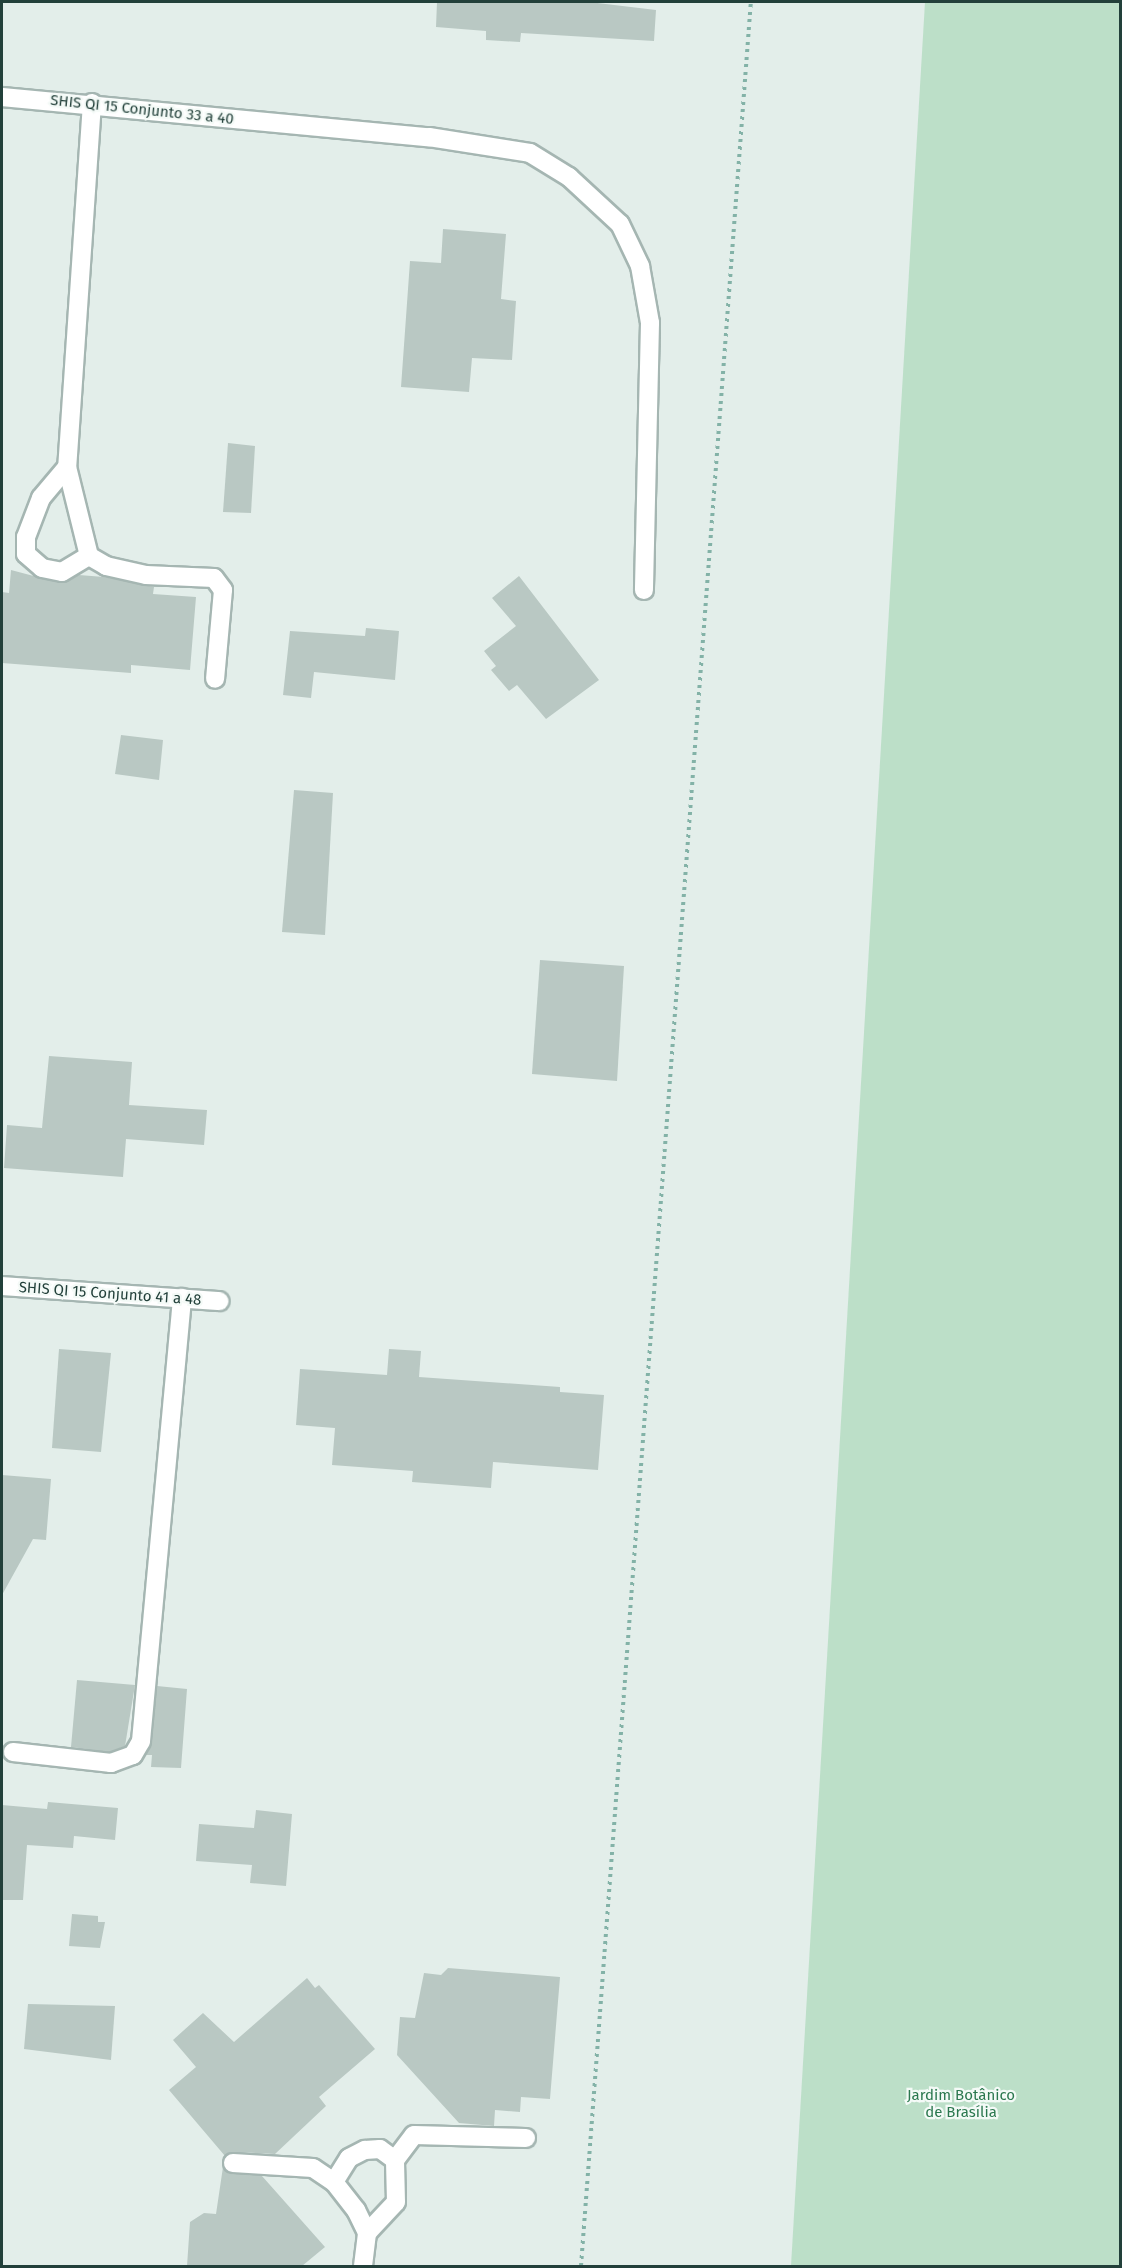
<!DOCTYPE html>
<meta charset="utf-8">
<style>
body{margin:0}
#map{position:relative;width:1122px;height:2268px;overflow:hidden;background:#e3eeea;font-family:"Fira Sans",sans-serif}
div>[style]{position:absolute}
.green>*{inset:0;background:#bcdfc8}
.building>*{inset:0;background:#b9c8c3}
.path>*{height:4px;margin-top:-2px;transform-origin:0;background:repeating-linear-gradient(90deg,#83b2a7 0 3px,transparent 0 7.5px)}
.roads{filter:drop-shadow(2px 0 #a5b6b2) drop-shadow(-2px 0 #a5b6b2) drop-shadow(0 2px #a5b6b2) drop-shadow(0 -2px #a5b6b2)}
.service>*{height:18px;margin:-9px;padding:0 9px;transform-origin:9px;border-radius:9px;background:#fff}
.minor>*{height:18px;margin:-9px;padding:0 9px;transform-origin:9px;border-radius:9px;background:#fff}
span{translate:-50% -50%;white-space:nowrap;text-align:center;line-height:1.15;-webkit-text-stroke:4.5px #f4faf7;paint-order:stroke}
.street-label{font-size:15px;color:#22403a}
.park-label{font-size:15px;color:#2b784f}
.frame{position:absolute;inset:0;border:3px solid #22403a;pointer-events:none}
</style>
<div id="map">
<div class="green">
<i style="clip-path:polygon(925px 2px,1120px 2px,1120px 2266px,791px 2266px)"></i>
</div>
<div class="building">
<i style="clip-path:polygon(437px 2px,589px 2px,656px 10px,654px 41px,521px 33px,520px 42px,486px 40px,486px 31px,436px 27px)"></i>
<i style="clip-path:polygon(443px 229px,506px 234px,501px 299px,516px 301px,512px 360px,472px 358px,469px 392px,401px 387px,410px 261px,441px 263px)"></i>
<i style="clip-path:polygon(228px 443px,255px 446px,251px 513px,223px 512px)"></i>
<i style="clip-path:polygon(11px 570px,60px 583px,79px 575px,104px 577px,154px 587px,153px 594px,196px 597px,190px 670px,131px 665px,131px 673px,2px 663px,2px 592px,9px 593px)"></i>
<i style="clip-path:polygon(519px 576px,599px 680px,546px 719px,517px 685px,509px 691px,491px 670px,496px 666px,484px 651px,516px 626px,492px 598px)"></i>
<i style="clip-path:polygon(366px 628px,399px 631px,395px 680px,314px 672px,311px 698px,283px 695px,290px 631px,365px 636px)"></i>
<i style="clip-path:polygon(121px 735px,163px 740px,159px 780px,115px 774px)"></i>
<i style="clip-path:polygon(294px 790px,333px 793px,325px 935px,282px 932px)"></i>
<i style="clip-path:polygon(540px 960px,624px 966px,617px 1081px,532px 1074px)"></i>
<i style="clip-path:polygon(49px 1056px,132px 1062px,129px 1105px,207px 1110px,204px 1145px,126px 1139px,123px 1177px,4px 1168px,7px 1125px,42px 1128px)"></i>
<i style="clip-path:polygon(59px 1349px,111px 1353px,101px 1452px,52px 1448px)"></i>
<i style="clip-path:polygon(389px 1349px,421px 1351px,419px 1377px,560px 1387px,560px 1392px,604px 1395px,598px 1470px,493px 1462px,491px 1488px,412px 1482px,413px 1471px,332px 1465px,335px 1428px,296px 1425px,300px 1369px,387px 1375px)"></i>
<i style="clip-path:polygon(2px 1475px,51px 1479px,46px 1540px,33px 1539px,2px 1595px)"></i>
<i style="clip-path:polygon(77px 1680px,135px 1685px,125px 1746px,110px 1752px,71px 1747px)"></i>
<i style="clip-path:polygon(157px 1686px,187px 1689px,181px 1768px,151px 1767px,152px 1755px,146px 1755px,152px 1742px)"></i>
<i style="clip-path:polygon(48px 1802px,118px 1808px,115px 1840px,74px 1836px,73px 1848px,27px 1845px,23px 1900px,2px 1900px,2px 1805px,47px 1809px)"></i>
<i style="clip-path:polygon(256px 1810px,292px 1814px,286px 1886px,250px 1883px,252px 1865px,196px 1861px,199px 1824px,254px 1828px)"></i>
<i style="clip-path:polygon(72px 1914px,98px 1916px,98px 1922px,105px 1922px,100px 1948px,69px 1946px)"></i>
<i style="clip-path:polygon(448px 1968px,560px 1977px,550px 2099px,521px 2097px,520px 2112px,495px 2110px,494px 2126px,459px 2123px,397px 2055px,400px 2017px,415px 2018px,424px 1973px,441px 1975px)"></i>
<i style="clip-path:polygon(307px 1978px,315px 1988px,319px 1985px,375px 2049px,319px 2097px,326px 2106px,275px 2154px,234px 2152px,225px 2156px,169px 2090px,196px 2067px,173px 2040px,203px 2013px,234px 2042px)"></i>
<i style="clip-path:polygon(28px 2004px,115px 2006px,111px 2060px,24px 2049px)"></i>
<i style="clip-path:polygon(223px 2167px,232px 2174px,262px 2176px,325px 2247px,302px 2266px,187px 2266px,190px 2222px,204px 2213px,216px 2214px)"></i>
</div>
<div class="path">
<i style="left:581px;top:2266px;width:2270px;rotate:-85.71deg"></i>
</div>
<div class="roads">
<div class="service">
<i style="left:92px;top:103px;width:365px;rotate:93.9deg"></i>
<i style="left:67px;top:467px;width:92px;rotate:76.1deg"></i>
<i style="left:89px;top:556px;width:20px;rotate:30deg"></i>
<i style="left:106px;top:566px;width:41px;rotate:12.7deg"></i>
<i style="left:146px;top:575px;width:68px;rotate:2.5deg"></i>
<i style="left:214px;top:578px;width:15px;rotate:53deg"></i>
<i style="left:223px;top:590px;width:89px;rotate:95.1deg"></i>
<i style="left:67px;top:467px;width:40px;rotate:130deg"></i>
<i style="left:41px;top:498px;width:42px;rotate:111deg"></i>
<i style="left:26px;top:537px;width:17px;rotate:90deg"></i>
<i style="left:26px;top:554px;width:21px;rotate:41deg"></i>
<i style="left:42px;top:568px;width:20px;rotate:11deg"></i>
<i style="left:62px;top:572px;width:31px;rotate:-31deg"></i>
</div>
<div class="minor">
<i style="left:2px;top:97px;width:429px;rotate:5.4deg"></i>
<i style="left:429px;top:137px;width:102px;rotate:9deg"></i>
<i style="left:530px;top:153px;width:46px;rotate:31.6deg"></i>
<i style="left:569px;top:177px;width:69px;rotate:42.7deg"></i>
<i style="left:620px;top:224px;width:47px;rotate:64.5deg"></i>
<i style="left:640px;top:266px;width:58px;rotate:80deg"></i>
<i style="left:650px;top:323px;width:267px;rotate:91.3deg"></i>
<i style="left:2px;top:1286px;width:218px;rotate:4deg"></i>
<i style="left:13px;top:1752px;width:99px;rotate:6.4deg"></i>
<i style="left:111px;top:1763px;width:23px;rotate:-20deg"></i>
<i style="left:133px;top:1755px;width:16px;rotate:-60deg"></i>
<i style="left:141px;top:1741px;width:445px;rotate:-84.7deg"></i>
<i style="left:233px;top:2163px;width:80px;rotate:3.6deg"></i>
<i style="left:313px;top:2168px;width:25px;rotate:34deg"></i>
<i style="left:334px;top:2182px;width:36px;rotate:52deg"></i>
<i style="left:356px;top:2210px;width:25px;rotate:64deg"></i>
<i style="left:334px;top:2182px;width:28px;rotate:-58deg"></i>
<i style="left:349px;top:2158px;width:18px;rotate:-27deg"></i>
<i style="left:365px;top:2150px;width:15px;rotate:-4deg"></i>
<i style="left:380px;top:2149px;width:19px;rotate:36deg"></i>
<i style="left:363px;top:2266px;width:33px;rotate:-83deg"></i>
<i style="left:367px;top:2233px;width:42px;rotate:-46.9deg"></i>
<i style="left:396px;top:2202px;width:42px;rotate:-91.4deg"></i>
<i style="left:395px;top:2160px;width:31px;rotate:-53deg"></i>
<i style="left:414px;top:2135px;width:112px;rotate:1.5deg"></i>
</div>
</div>
<div class="street-label">
<span style="left:142px;top:110px;rotate:6deg">SHIS QI 15 Conjunto 33 a 40</span>
<span style="left:110px;top:1294px;rotate:4deg">SHIS QI 15 Conjunto 41 a 48</span>
</div>
<div class="park-label">
<span style="left:961px;top:2104px">Jardim Botânico<br>de Brasília</span>
</div>
<div class="frame"></div>
</div>
